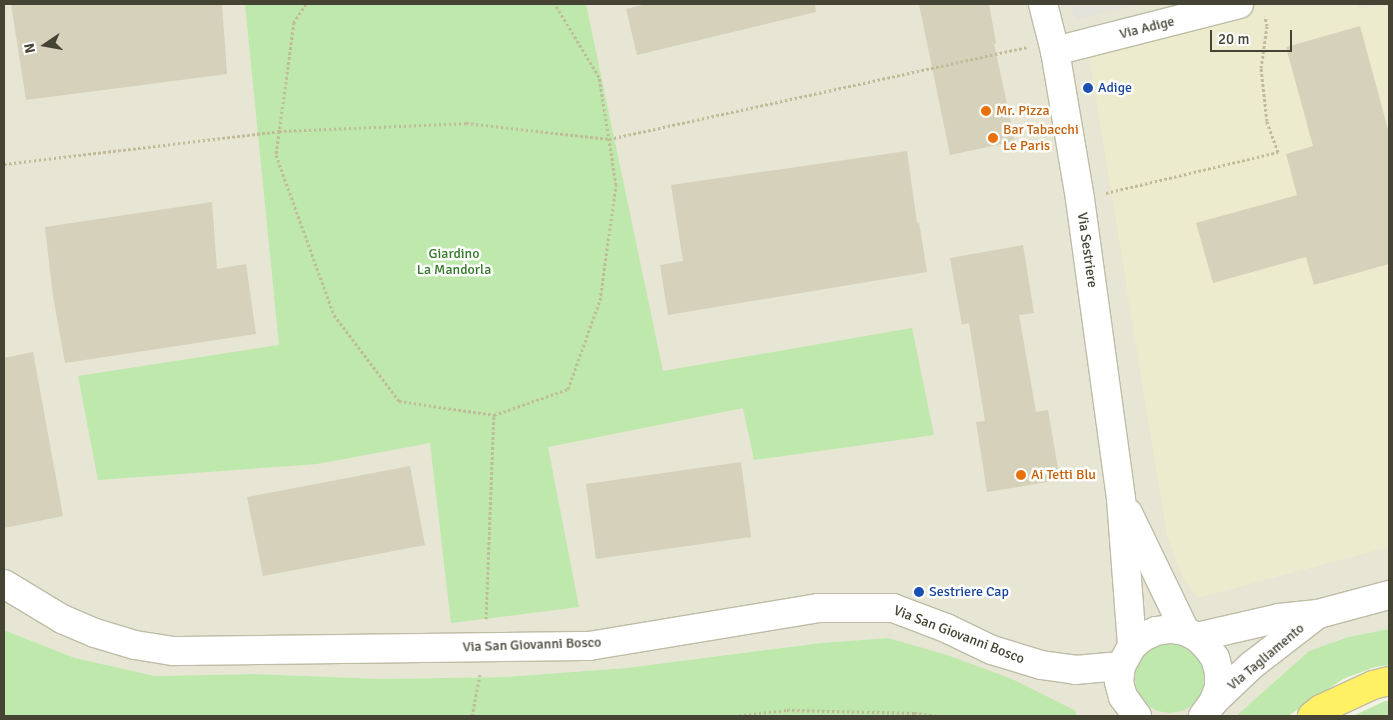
<!DOCTYPE html>
<style>
body{margin:0}
#map{position:relative;width:1393px;height:720px;overflow:hidden;background:#f3f2e5;font-family:Signika,sans-serif}
div>[style]{position:absolute}
.residential>*{inset:0;background:#e7e5d3}
.education>*{inset:0;background:#ecebce}
.green>*{inset:0;background:#bee8ac}
.round{border-radius:50%}
.parking>*{inset:0;background:#e3e2dd}
.building>*{inset:0;background:#d5d1ba}
.path>*{height:3px;margin-top:-1.5px;transform-origin:0;background:repeating-linear-gradient(90deg,#c0bc98 0 2.5px,transparent 0 5px)}
.roads{filter:drop-shadow(1px 0 #bebca7) drop-shadow(-1px 0 #bebca7) drop-shadow(0 1px #bebca7) drop-shadow(0 -1px #bebca7)}
.minor>*{height:28px;margin:-14px;padding:0 14px;transform-origin:14px;border-radius:14px;background:#fff}
.highway>*{height:28px;margin:-14px;padding:0 14px;transform-origin:14px;border-radius:14px;background:#fff163}
.dots>*{width:14px;height:14px;translate:-50% -50%;box-sizing:border-box;border:2px solid #fff;border-radius:50%}
span{translate:-50% -50%;white-space:nowrap;text-align:center;line-height:1.15;-webkit-text-stroke:5px #fff;paint-order:stroke}
.street-label{font-size:14px;color:#454334}
.transit-label{font-size:14px;color:#164399}
.left{translate:0 -50%;text-align:left}
.food-label{font-size:14px;color:#c56008}
.park-label{font-size:14px;color:#327827}
.frame{position:absolute;inset:0;border:5px solid #454334;pointer-events:none}
.north{position:absolute;left:20px;top:20px;width:50px;height:50px;-webkit-text-stroke:4px #fff;paint-order:stroke;rotate:258deg;font-size:14px;font-weight:700;line-height:20px;text-align:center;color:#454334}
.north::after{content:'';display:block;margin:auto;width:18px;height:22px;background:#454334;clip-path:polygon(50% 0,100% 100%,50% 72%,0 100%)}
.scale{position:absolute;left:1210px;top:30px;width:82px;height:22px;box-sizing:border-box;border:2px solid #454334;border-top:0;padding-left:6px;font-size:15px;line-height:18px;white-space:nowrap;color:#454334;-webkit-text-stroke:4px #fff;paint-order:stroke}
</style>
<div id="map">
<div class="residential">
<i style="clip-path:polygon(4px 4px,1389px 4px,1389px 629px,1348px 637px,1309px 651px,1236px 716px,1076px 716px,1076px 711px,888px 638px,821px 643px,626px 668px,505px 677px,381px 679px,255px 674px,155px 676px,75px 658px,4px 630px)"></i>
</div>
<div class="education">
<i style="clip-path:polygon(1260px 4px,1356px 4px,1358px 8px,1389px 4px,1389px 547px,1198px 598px,1183px 578px,1167px 536px,1088px 49px)"></i>
</div>
<div class="green">
<i style="clip-path:polygon(245px 4px,586px 4px,663px 371px,912px 328px,934px 435px,754px 460px,743px 408px,548px 447px,579px 607px,451px 623px,430px 443px,317px 464px,98px 480px,78px 376px,279px 345px)"></i>
<i style="clip-path:polygon(1389px 629px,1389px 665px,1375px 667px,1343px 679px,1288px 716px,1236px 716px,1309px 651px,1348px 637px)"></i>
<i style="clip-path:polygon(4px 630px,75px 658px,155px 676px,255px 674px,381px 679px,505px 677px,626px 668px,821px 643px,888px 638px,947px 655px,1012px 679px,1076px 711px,1076px 716px,4px 716px)"></i>
<i class="round" style="left:1135px;top:643px;width:70px;height:70px"></i>
<i style="clip-path:polygon(1385px 701px,1389px 701px,1389px 716px,1353px 716px)"></i>
</div>
<div class="parking">
<i style="clip-path:polygon(1071px 4px,1135px 4px,1075px 20px)"></i>
</div>
<div class="building">
<i style="clip-path:polygon(11px 4px,222px 4px,227px 74px,26px 100px)"></i>
<i style="clip-path:polygon(647px 4px,815px 4px,816px 12px,637px 55px,626px 9px)"></i>
<i style="clip-path:polygon(919px 4px,989px 4px,996px 43px,994px 44px,1015px 141px,950px 155px)"></i>
<i style="clip-path:polygon(1360px 26px,1389px 133px,1389px 264px,1314px 285px,1306px 257px,1213px 283px,1196px 223px,1297px 195px,1286px 154px,1313px 146px,1286px 47px)"></i>
<i style="clip-path:polygon(907px 151px,917px 223px,919px 222px,927px 272px,668px 315px,660px 265px,683px 261px,671px 185px)"></i>
<i style="clip-path:polygon(212px 202px,217px 269px,246px 264px,256px 334px,65px 363px,53px 296px,45px 227px)"></i>
<i style="clip-path:polygon(1023px 245px,1034px 313px,1019px 315px,1036px 412px,1048px 410px,1060px 480px,987px 492px,976px 422px,985px 421px,969px 323px,962px 325px,950px 258px)"></i>
<i style="clip-path:polygon(33px 352px,63px 516px,4px 528px,4px 358px)"></i>
<i style="clip-path:polygon(741px 462px,751px 537px,596px 559px,586px 484px)"></i>
<i style="clip-path:polygon(410px 466px,425px 545px,263px 576px,247px 497px)"></i>
</div>
<div class="path">
<i style="left:306px;top:4px;width:22px;rotate:124deg"></i>
<i style="left:294px;top:22px;width:134px;rotate:97.7deg"></i>
<i style="left:276px;top:155px;width:170px;rotate:70.1deg"></i>
<i style="left:334px;top:315px;width:108px;rotate:52.9deg"></i>
<i style="left:399px;top:401px;width:96px;rotate:8.4deg"></i>
<i style="left:494px;top:415px;width:78px;rotate:-19.4deg"></i>
<i style="left:568px;top:389px;width:95px;rotate:-70.2deg"></i>
<i style="left:600px;top:300px;width:116px;rotate:-82.1deg"></i>
<i style="left:616px;top:185px;width:109px;rotate:-98.9deg"></i>
<i style="left:599px;top:77px;width:85px;rotate:-121.1deg"></i>
<i style="left:4px;top:164px;width:277px;rotate:-6.8deg"></i>
<i style="left:279px;top:131px;width:187px;rotate:-2.4deg"></i>
<i style="left:466px;top:123px;width:144px;rotate:6.4deg"></i>
<i style="left:609px;top:139px;width:428px;rotate:-12.4deg"></i>
<i style="left:1106px;top:193px;width:177px;rotate:-13.4deg"></i>
<i style="left:1278px;top:152px;width:33px;rotate:-110deg"></i>
<i style="left:1267px;top:121px;width:53px;rotate:-96.5deg"></i>
<i style="left:1261px;top:68px;width:42px;rotate:-81.9deg"></i>
<i style="left:1267px;top:26px;width:10px;rotate:-101deg"></i>
<i style="left:486px;top:619px;width:204px;rotate:-87.8deg"></i>
<i style="left:472px;top:716px;width:42px;rotate:-79deg"></i>
<i style="left:734px;top:716px;width:53px;rotate:-6.5deg"></i>
<i style="left:787px;top:710px;width:127px;rotate:1.4deg"></i>
<i style="left:914px;top:713px;width:25px;rotate:7deg"></i>
</div>
<div class="roads">
<div class="minor">
<i style="left:1043px;top:4px;width:49px;rotate:75.7deg"></i>
<i style="left:1055px;top:51px;width:150px;rotate:80.4deg"></i>
<i style="left:1080px;top:199px;width:303px;rotate:82.2deg"></i>
<i style="left:1121px;top:499px;width:147px;rotate:85.7deg"></i>
<i style="left:1055px;top:51px;width:190px;rotate:-14.3deg"></i>
<i style="left:1128px;top:513px;width:131px;rotate:64.2deg"></i>
<i style="left:4px;top:584px;width:68px;rotate:31.1deg"></i>
<i style="left:62px;top:619px;width:36px;rotate:23deg"></i>
<i style="left:95px;top:633px;width:42px;rotate:16.7deg"></i>
<i style="left:135px;top:645px;width:39px;rotate:9deg"></i>
<i style="left:174px;top:651px;width:415px;rotate:-0.7deg"></i>
<i style="left:589px;top:646px;width:232px;rotate:-9.4deg"></i>
<i style="left:818px;top:608px;width:75px"></i>
<i style="left:893px;top:608px;width:57px;rotate:20.7deg"></i>
<i style="left:946px;top:628px;width:51px;rotate:25.6deg"></i>
<i style="left:992px;top:650px;width:51px;rotate:17deg"></i>
<i style="left:1041px;top:665px;width:34px;rotate:8deg"></i>
<i style="left:1075px;top:670px;width:46px;rotate:-5deg"></i>
<i style="left:1197px;top:637px;width:84px;rotate:-13deg"></i>
<i style="left:1279px;top:618px;width:39px;rotate:-6deg"></i>
<i style="left:1318px;top:614px;width:73px;rotate:-15deg"></i>
<i style="left:1214px;top:701px;width:52px;rotate:-43.5deg"></i>
<i style="left:1252px;top:665px;width:83px;rotate:-37.7deg"></i>
<i style="left:1137px;top:716px;width:24px;rotate:-126deg"></i>
<i style="left:1123px;top:697px;width:16px;rotate:-105deg"></i>
<i style="left:1119px;top:682px;width:16px;rotate:-83deg"></i>
<i style="left:1121px;top:666px;width:23px;rotate:-61deg"></i>
<i style="left:1132px;top:646px;width:14px;rotate:-39deg"></i>
<i style="left:1143px;top:637px;width:14px;rotate:-25deg"></i>
<i style="left:1156px;top:631px;width:15px;rotate:-8deg"></i>
<i style="left:1171px;top:629px;width:14px;rotate:8deg"></i>
<i style="left:1185px;top:631px;width:13px;rotate:27deg"></i>
<i style="left:1197px;top:637px;width:14px;rotate:45deg"></i>
<i style="left:1207px;top:647px;width:14px;rotate:54deg"></i>
<i style="left:1215px;top:658px;width:15px;rotate:74deg"></i>
<i style="left:1219px;top:672px;width:15px;rotate:90deg"></i>
<i style="left:1219px;top:687px;width:15px;rotate:110deg"></i>
<i style="left:1214px;top:701px;width:19px;rotate:126deg"></i>
</div>
<div class="highway">
<i style="left:1312px;top:716px;width:11px;rotate:-38deg"></i>
<i style="left:1321px;top:709px;width:57px;rotate:-24.8deg"></i>
<i style="left:1373px;top:685px;width:16px;rotate:-14deg"></i>
</div>
</div>
<div class="dots">
<i style="left:1088px;top:88px;background:#1a4fb4"></i>
<i style="left:986px;top:111px;background:#e8710a"></i>
<i style="left:993px;top:138px;background:#e8710a"></i>
<i style="left:1021px;top:475px;background:#e8710a"></i>
<i style="left:919px;top:592px;background:#1a4fb4"></i>
</div>
<div class="street-label">
<span style="left:1147px;top:28px;rotate:-14deg">Via Adige</span>
<span style="left:1087px;top:250px;rotate:82deg">Via Sestriere</span>
<span style="left:959px;top:635px;rotate:21deg">Via San Giovanni Bosco</span>
<span style="left:532px;top:645px;rotate:-2deg">Via San Giovanni Bosco</span>
<span style="left:1266px;top:657px;rotate:-40deg">Via Tagliamento</span>
</div>
<div class="transit-label">
<span class="left" style="left:1098px;top:88px">Adige</span>
<span class="left" style="left:929px;top:592px">Sestriere Cap</span>
</div>
<div class="food-label">
<span class="left" style="left:996px;top:111px">Mr. Pizza</span>
<span class="left" style="left:1003px;top:138px">Bar Tabacchi<br>Le Paris</span>
<span class="left" style="left:1031px;top:475px">Ai Tetti Blu</span>
</div>
<div class="park-label">
<span style="left:454px;top:262px">Giardino<br>La Mandorla</span>
</div>
<div class="frame"></div>
<div class="north">N</div>
<div class="scale">20 m</div>
</div>
